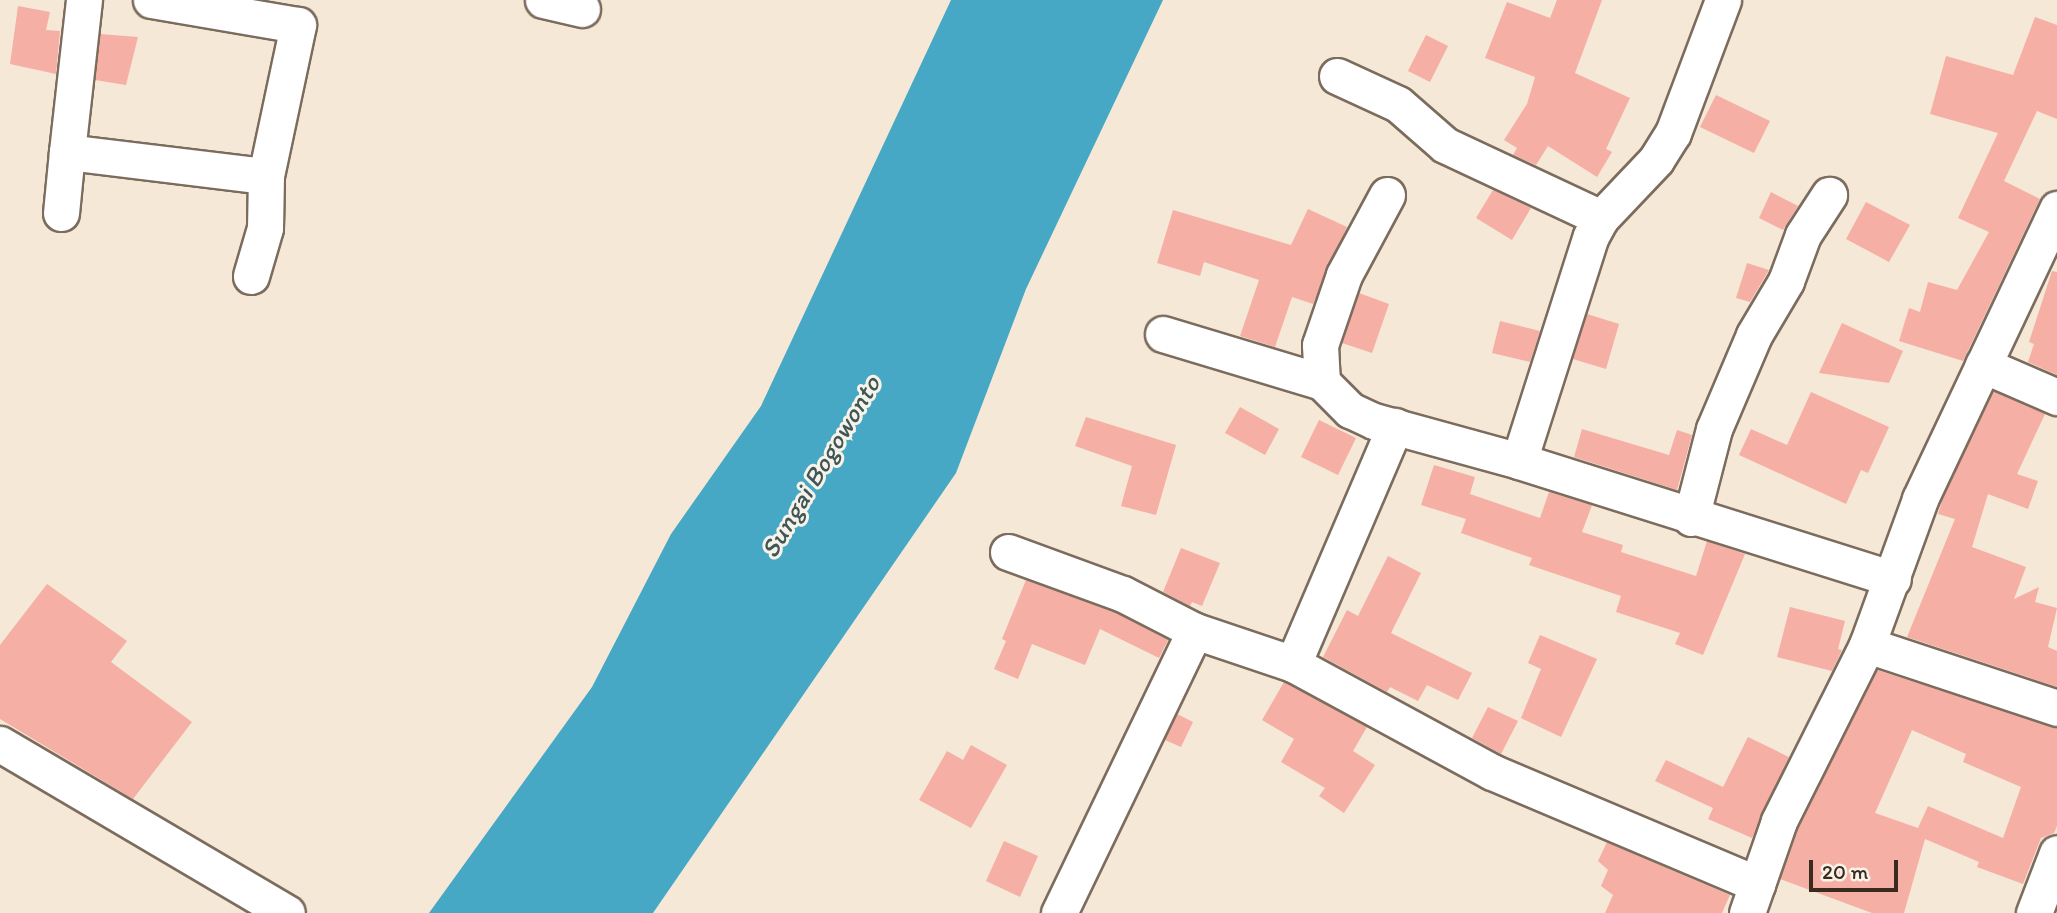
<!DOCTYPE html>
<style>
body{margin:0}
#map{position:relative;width:2057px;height:913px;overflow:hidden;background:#f6e8d6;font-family:Itim,sans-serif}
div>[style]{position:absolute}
.water>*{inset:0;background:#46a8c5}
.building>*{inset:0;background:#f5afa5}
.roads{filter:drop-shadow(2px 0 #7c6c5e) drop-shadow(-2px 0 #7c6c5e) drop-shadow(0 2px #7c6c5e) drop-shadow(0 -2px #7c6c5e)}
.minor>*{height:35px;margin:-17.5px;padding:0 17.5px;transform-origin:17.5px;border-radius:17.5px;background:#fff}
span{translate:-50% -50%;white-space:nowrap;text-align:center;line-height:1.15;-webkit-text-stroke:6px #f7f3e8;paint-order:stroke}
.water-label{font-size:26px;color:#3f5658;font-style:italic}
.scale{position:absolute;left:1809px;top:860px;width:89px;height:32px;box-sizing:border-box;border:4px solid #3b2a1e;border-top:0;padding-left:9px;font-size:21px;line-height:24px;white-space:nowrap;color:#3b2a1e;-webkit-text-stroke:5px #f7f3e8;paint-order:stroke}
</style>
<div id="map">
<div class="water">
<i style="clip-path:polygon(951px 0,1163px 0,1026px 289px,956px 473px,653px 913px,429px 913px,592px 687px,671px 534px,761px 406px)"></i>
</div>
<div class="building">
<i style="clip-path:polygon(1557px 0,1602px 0,1575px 73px,1630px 98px,1606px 149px,1612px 152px,1597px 177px,1548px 146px,1536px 165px,1513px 155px,1517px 148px,1504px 140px,1527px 104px,1535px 77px,1485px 58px,1507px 2px,1550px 18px)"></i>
<i style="clip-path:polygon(18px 6px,50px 12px,46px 30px,60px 31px,56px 74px,10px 64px)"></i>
<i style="clip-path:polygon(2035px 17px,2057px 25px,2057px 119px,2037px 111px,2004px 181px,2040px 199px,1963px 361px,1899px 341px,1909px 308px,1920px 312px,1928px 282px,1957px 290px,1989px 232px,1958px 218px,1998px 133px,1930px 114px,1946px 56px,2013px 75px)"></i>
<i style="clip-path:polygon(100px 34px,138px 37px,126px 85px,95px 80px)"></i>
<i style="clip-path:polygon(1426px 35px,1448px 46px,1430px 82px,1408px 71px)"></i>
<i style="clip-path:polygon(1716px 95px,1770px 121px,1754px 153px,1700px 127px)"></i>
<i style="clip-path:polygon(1493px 190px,1531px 208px,1512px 240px,1476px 218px)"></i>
<i style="clip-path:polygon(1771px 192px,1798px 206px,1783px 230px,1759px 218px)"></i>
<i style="clip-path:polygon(1866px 202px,1910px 225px,1889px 262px,1846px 239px)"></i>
<i style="clip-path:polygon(1308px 209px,1347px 227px,1313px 304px,1292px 297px,1275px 347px,1240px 336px,1259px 280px,1204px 262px,1200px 276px,1157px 263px,1173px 210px,1291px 245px)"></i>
<i style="clip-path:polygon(1747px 263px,1769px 270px,1750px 302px,1736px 298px)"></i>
<i style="clip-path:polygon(2052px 271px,2057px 272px,2057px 375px,2028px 362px,2034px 344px,2029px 342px)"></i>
<i style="clip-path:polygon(1359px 293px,1389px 304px,1372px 353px,1342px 343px)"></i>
<i style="clip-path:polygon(1587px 314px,1619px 324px,1606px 369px,1573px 359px)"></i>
<i style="clip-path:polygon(1500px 321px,1540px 331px,1530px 362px,1492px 353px)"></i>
<i style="clip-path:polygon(1842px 323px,1903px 351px,1889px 383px,1819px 373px)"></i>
<i style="clip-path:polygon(1993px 391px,2045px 414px,2017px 474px,2038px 481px,2028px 509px,1988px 494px,1972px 547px,2026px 567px,2014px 599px,2039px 587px,2035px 602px,2057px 608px,2048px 647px,2057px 651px,2057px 687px,1907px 637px,1955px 519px,1938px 514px,1943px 497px)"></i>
<i style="clip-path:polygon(1811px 392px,1889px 427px,1868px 473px,1861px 470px,1846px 504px,1739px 455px,1751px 429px,1787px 445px)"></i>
<i style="clip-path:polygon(1240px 407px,1279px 429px,1265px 455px,1225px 433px)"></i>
<i style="clip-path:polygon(1086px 417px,1176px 445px,1156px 515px,1121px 506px,1132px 466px,1075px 446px)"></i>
<i style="clip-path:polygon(1319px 420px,1356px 438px,1338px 475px,1301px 457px)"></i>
<i style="clip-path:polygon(1582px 429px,1669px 455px,1677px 430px,1692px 435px,1677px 490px,1574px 457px)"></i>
<i style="clip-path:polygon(1434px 465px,1475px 477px,1470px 494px,1540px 518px,1549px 492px,1592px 505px,1582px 532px,1623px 545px,1621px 552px,1696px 576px,1707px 541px,1745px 554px,1703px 655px,1675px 644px,1680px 633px,1616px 612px,1621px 596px,1529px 565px,1532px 558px,1461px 533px,1466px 519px,1421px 505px)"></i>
<i style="clip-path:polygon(1181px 548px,1220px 563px,1202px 606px,1192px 602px,1190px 606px,1163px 592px)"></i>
<i style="clip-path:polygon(1388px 556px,1421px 573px,1391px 633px,1472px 673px,1458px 700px,1427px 685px,1418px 701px,1390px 687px,1387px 692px,1323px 657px,1347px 610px,1358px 616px)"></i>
<i style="clip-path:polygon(1026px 580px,1115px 612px,1168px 640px,1159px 658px,1100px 629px,1085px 665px,1032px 644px,1018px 679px,994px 669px,1006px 641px,1002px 639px)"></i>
<i style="clip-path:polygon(47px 584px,127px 641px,111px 662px,192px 722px,133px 799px,0 719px,0 645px)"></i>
<i style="clip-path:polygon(1790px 607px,1845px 621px,1838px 649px,1842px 650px,1832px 671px,1777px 657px)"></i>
<i style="clip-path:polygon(1540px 635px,1597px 659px,1561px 737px,1521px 718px,1541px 669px,1528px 663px)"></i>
<i style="clip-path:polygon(evenodd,1877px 670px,2057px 728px,2057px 826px,2054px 833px,2041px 838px,2023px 884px,1977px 867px,1979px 862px,1925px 839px,1904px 913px,1872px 913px,1780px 879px,1798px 829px,1877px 670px,1912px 730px,1966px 754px,1963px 762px,2021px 787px,2003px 838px,1928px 806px,1918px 828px,1875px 813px,1912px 730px)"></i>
<i style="clip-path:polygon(1284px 682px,1367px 727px,1353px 751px,1375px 765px,1344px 813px,1319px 796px,1325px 788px,1281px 762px,1294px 739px,1262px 720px)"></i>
<i style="clip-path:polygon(1488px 707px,1518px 721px,1501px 754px,1472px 738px)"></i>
<i style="clip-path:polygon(1177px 714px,1193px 722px,1181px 747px,1165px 740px)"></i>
<i style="clip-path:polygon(1748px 737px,1789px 757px,1752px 838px,1708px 819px,1713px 808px,1655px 781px,1666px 760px,1723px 787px)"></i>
<i style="clip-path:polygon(971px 745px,1007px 765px,971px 828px,919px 800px,947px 751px,963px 760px)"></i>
<i style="clip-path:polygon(1004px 841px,1038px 856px,1020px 897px,986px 881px)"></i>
<i style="clip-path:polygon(1607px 842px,1730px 895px,1722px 913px,1605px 913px,1613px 895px,1601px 886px,1608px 870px,1598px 861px)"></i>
</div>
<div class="roads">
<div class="minor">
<i style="left:84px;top:0;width:153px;rotate:96.4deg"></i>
<i style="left:67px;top:152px;width:200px;rotate:6.9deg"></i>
<i style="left:266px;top:176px;width:52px;rotate:91.1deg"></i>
<i style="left:265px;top:228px;width:50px;rotate:106.3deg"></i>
<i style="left:151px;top:0;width:149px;rotate:9.7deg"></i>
<i style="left:298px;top:25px;width:154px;rotate:102deg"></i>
<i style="left:543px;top:0;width:40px;rotate:13deg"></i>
<i style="left:1337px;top:76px;width:67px;rotate:24.7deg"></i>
<i style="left:1398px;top:104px;width:62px;rotate:41.1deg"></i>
<i style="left:1445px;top:145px;width:172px;rotate:25.1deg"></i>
<i style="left:1387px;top:195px;width:91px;rotate:118.3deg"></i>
<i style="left:1344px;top:275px;width:74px;rotate:108.9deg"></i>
<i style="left:1320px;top:345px;width:37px;rotate:87deg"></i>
<i style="left:1322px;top:382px;width:40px;rotate:45deg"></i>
<i style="left:1350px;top:410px;width:26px;rotate:25deg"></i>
<i style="left:1374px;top:421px;width:150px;rotate:15.4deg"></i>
<i style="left:1519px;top:461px;width:392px;rotate:17.5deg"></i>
<i style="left:61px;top:213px;width:61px;rotate:-84.4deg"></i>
<i style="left:1163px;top:334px;width:166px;rotate:16.8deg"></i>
<i style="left:1983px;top:365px;width:81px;rotate:23.4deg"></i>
<i style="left:1519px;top:461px;width:236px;rotate:-72.3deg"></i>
<i style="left:1591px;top:236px;width:21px;rotate:-61deg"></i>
<i style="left:1601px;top:218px;width:80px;rotate:-46.5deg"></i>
<i style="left:1656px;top:160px;width:32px;rotate:-58deg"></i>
<i style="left:1673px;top:133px;width:142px;rotate:-69.4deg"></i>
<i style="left:1691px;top:518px;width:92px;rotate:-75.5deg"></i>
<i style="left:1714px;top:429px;width:102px;rotate:-66.9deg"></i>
<i style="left:1754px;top:335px;width:63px;rotate:-59.3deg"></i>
<i style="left:1786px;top:281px;width:49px;rotate:-69.7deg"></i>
<i style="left:1803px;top:235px;width:48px;rotate:-57deg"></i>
<i style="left:1008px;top:552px;width:122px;rotate:20.1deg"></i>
<i style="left:1123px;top:594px;width:81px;rotate:27.2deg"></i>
<i style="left:1195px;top:631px;width:103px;rotate:18.6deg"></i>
<i style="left:1293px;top:664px;width:226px;rotate:28.5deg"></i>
<i style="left:1492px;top:772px;width:288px;rotate:22.9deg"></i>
<i style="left:1867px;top:645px;width:200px;rotate:18.3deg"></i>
<i style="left:1293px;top:664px;width:259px;rotate:-66.8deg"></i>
<i style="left:0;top:744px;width:333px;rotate:30.5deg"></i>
<i style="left:1059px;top:913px;width:313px;rotate:-64.3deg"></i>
<i style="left:1747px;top:913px;width:97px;rotate:-70.8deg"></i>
<i style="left:1779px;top:821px;width:197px;rotate:-63.4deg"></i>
<i style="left:1867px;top:645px;width:155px;rotate:-70deg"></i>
<i style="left:1920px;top:499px;width:321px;rotate:-64.7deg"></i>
<i style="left:2034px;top:913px;width:64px;rotate:-69deg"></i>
</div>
</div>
<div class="water-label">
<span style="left:821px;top:467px;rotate:-59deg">Sungai Bogowonto</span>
</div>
<div class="scale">20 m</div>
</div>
